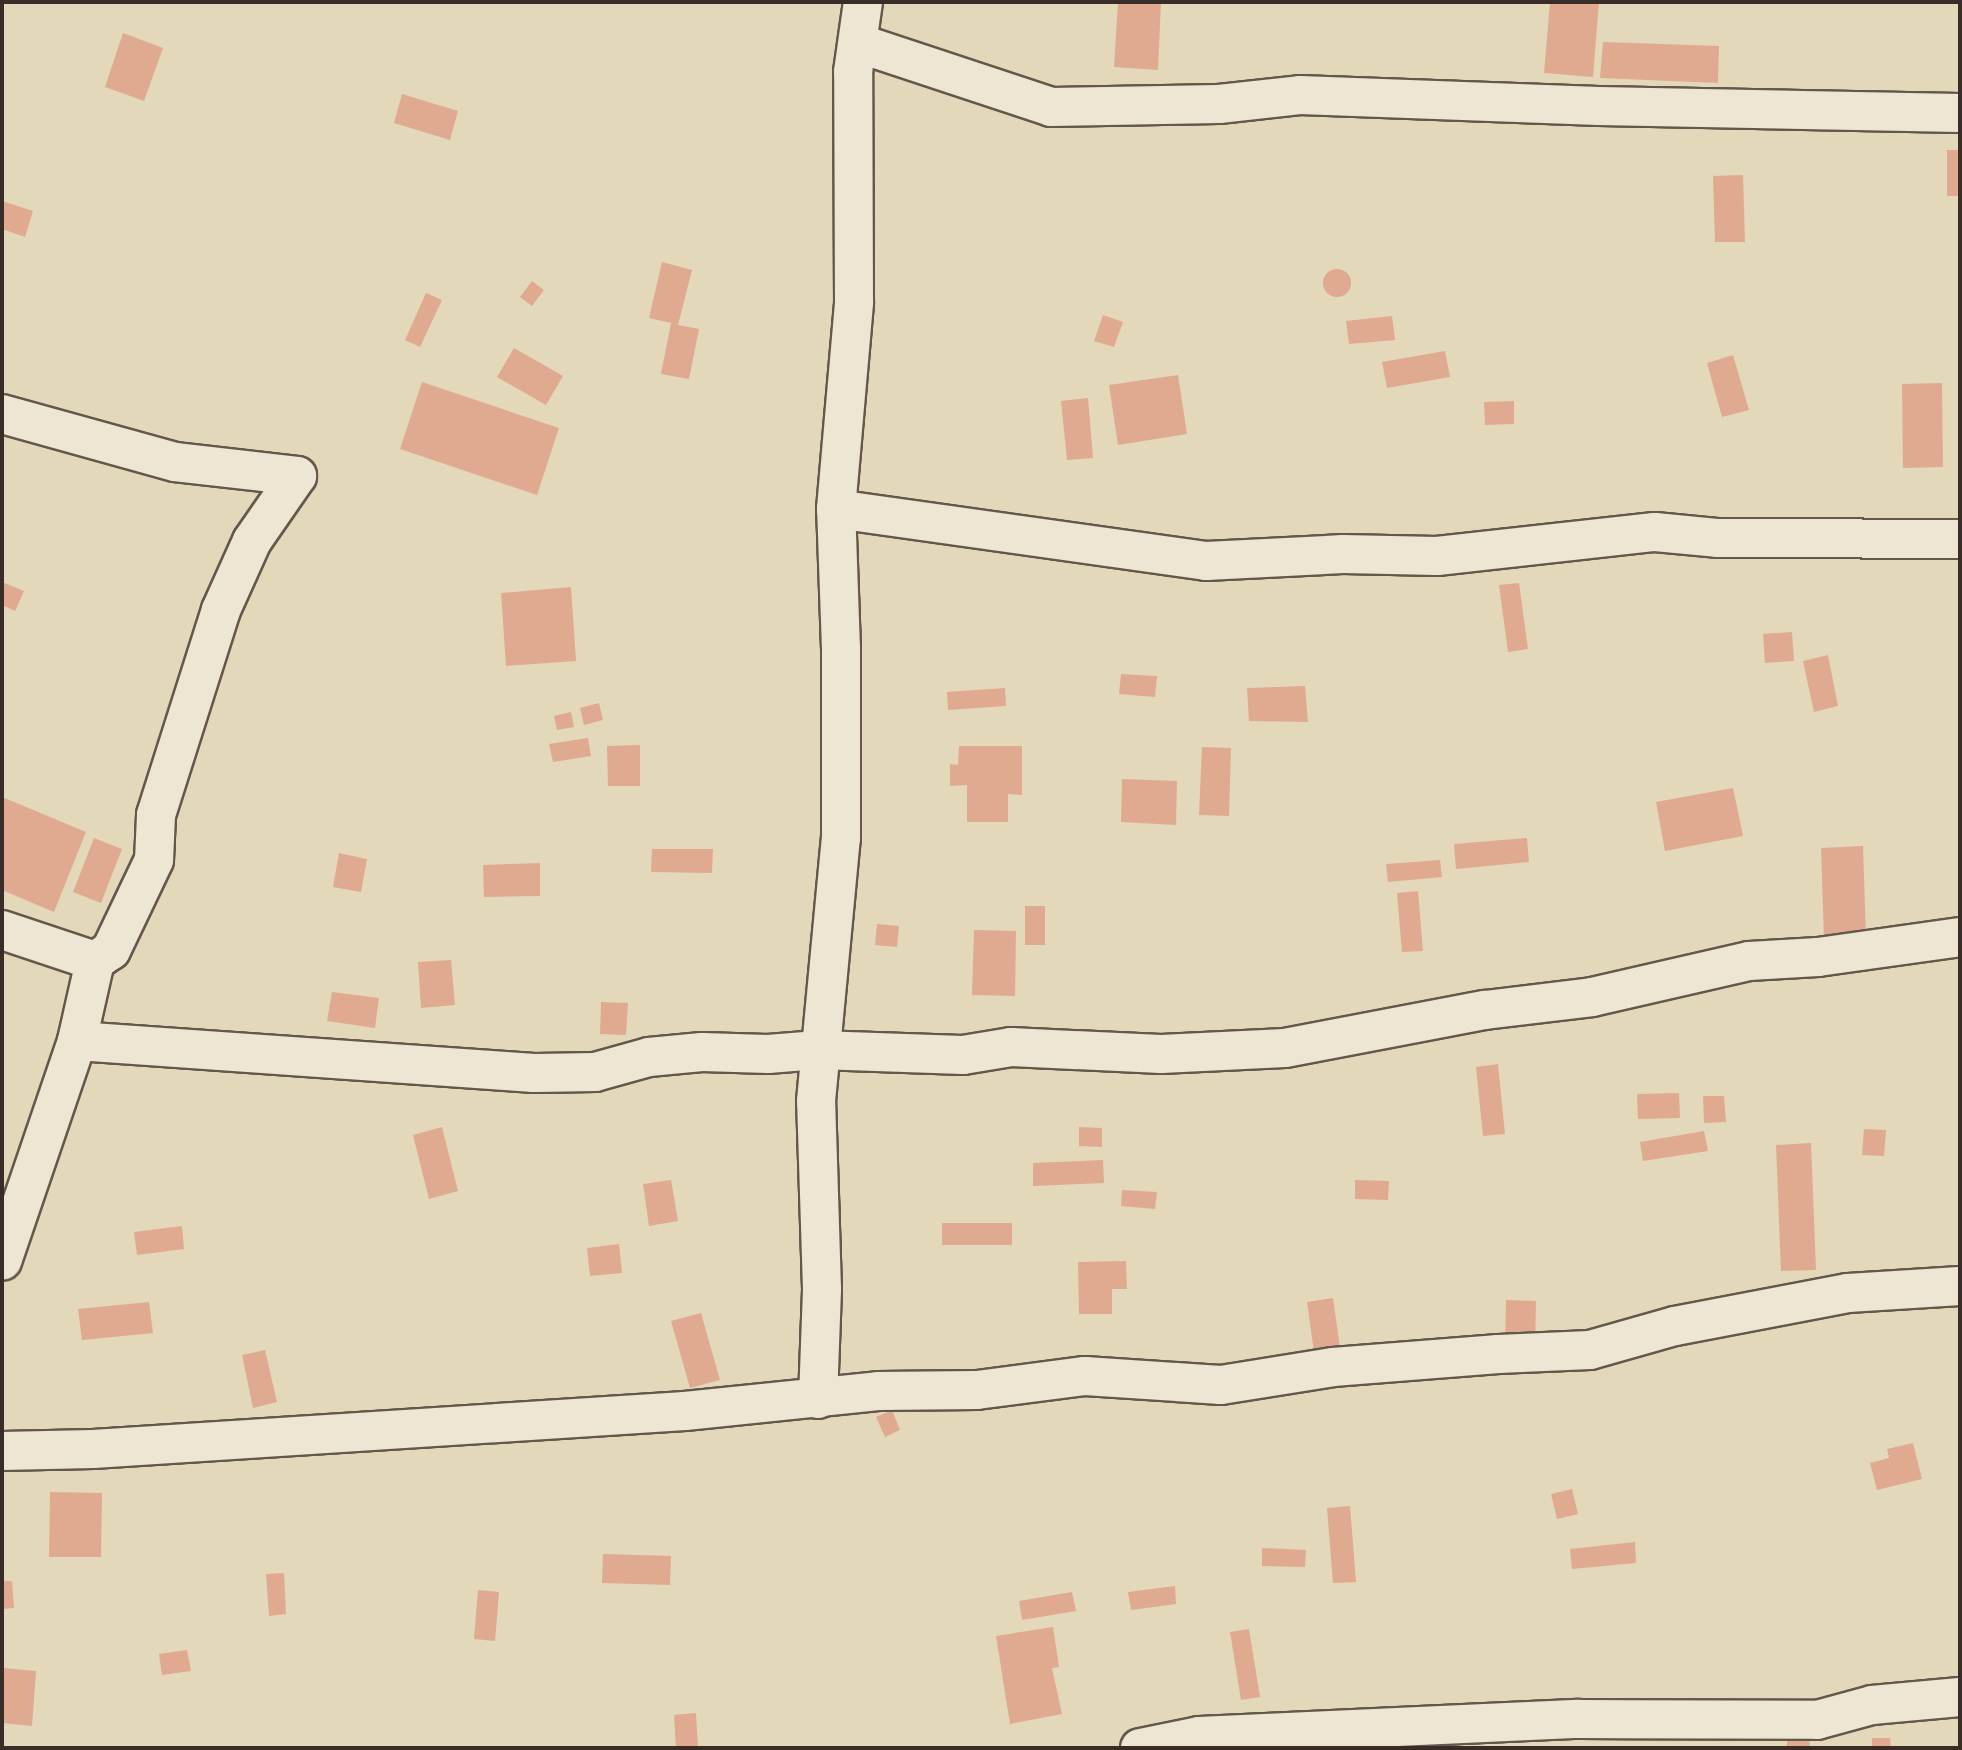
<!DOCTYPE html>
<style>
body{margin:0}
#map{position:relative;width:1962px;height:1750px;overflow:hidden;background:#e3d8ba;font-family:Vollkorn,serif}
div>[style]{position:absolute}
.building>*{inset:0;background:#e0aa90}
.round{border-radius:50%}
.roads{filter:drop-shadow(2px 0 #64574b) drop-shadow(-2px 0 #64574b) drop-shadow(0 2px #64574b) drop-shadow(0 -2px #64574b)}
.minor>*{height:38px;margin:-19px;padding:0 19px;transform-origin:19px;border-radius:19px;background:#ede6d2}
span{translate:-50% -50%;white-space:nowrap;text-align:center;line-height:1.15;-webkit-text-stroke:5px #ede6d2;paint-order:stroke}
.frame{position:absolute;inset:0;border:4px solid #3a2c26;pointer-events:none}
</style>
<div id="map">
<div class="building">
<i style="clip-path:polygon(1118px 2px,1161px 2px,1158px 70px,1114px 67px)"></i>
<i style="clip-path:polygon(1550px 2px,1599px 2px,1593px 77px,1544px 73px)"></i>
<i style="clip-path:polygon(123px 33px,163px 48px,144px 101px,105px 87px)"></i>
<i style="clip-path:polygon(1603px 42px,1719px 46px,1718px 83px,1600px 78px)"></i>
<i style="clip-path:polygon(402px 94px,458px 111px,450px 140px,394px 123px)"></i>
<i style="clip-path:polygon(1947px 150px,1960px 150px,1960px 196px,1947px 196px)"></i>
<i style="clip-path:polygon(1743px 175px,1745px 242px,1715px 242px,1713px 176px)"></i>
<i style="clip-path:polygon(2px 201px,33px 211px,25px 237px,2px 229px)"></i>
<i style="clip-path:polygon(662px 262px,692px 270px,678px 325px,699px 329px,689px 379px,661px 374px,671px 323px,649px 318px)"></i>
<i class="round" style="left:1323px;top:269px;width:28px;height:28px"></i>
<i style="clip-path:polygon(532px 281px,544px 290px,532px 306px,520px 297px)"></i>
<i style="clip-path:polygon(426px 293px,442px 300px,420px 347px,405px 340px)"></i>
<i style="clip-path:polygon(1103px 315px,1123px 322px,1114px 347px,1094px 341px)"></i>
<i style="clip-path:polygon(1392px 316px,1395px 340px,1349px 344px,1346px 321px)"></i>
<i style="clip-path:polygon(514px 348px,563px 376px,546px 405px,497px 377px)"></i>
<i style="clip-path:polygon(1445px 351px,1450px 377px,1387px 388px,1382px 362px)"></i>
<i style="clip-path:polygon(1733px 355px,1749px 410px,1722px 417px,1707px 363px)"></i>
<i style="clip-path:polygon(1178px 375px,1187px 434px,1118px 445px,1109px 385px)"></i>
<i style="clip-path:polygon(422px 382px,559px 428px,537px 495px,400px 449px)"></i>
<i style="clip-path:polygon(1942px 383px,1943px 467px,1903px 468px,1902px 384px)"></i>
<i style="clip-path:polygon(1088px 398px,1093px 458px,1067px 460px,1061px 401px)"></i>
<i style="clip-path:polygon(1514px 401px,1514px 424px,1485px 425px,1484px 402px)"></i>
<i style="clip-path:polygon(2px 582px,24px 591px,15px 611px,2px 605px)"></i>
<i style="clip-path:polygon(1519px 583px,1528px 649px,1508px 652px,1499px 585px)"></i>
<i style="clip-path:polygon(571px 587px,576px 661px,506px 666px,501px 593px)"></i>
<i style="clip-path:polygon(1792px 632px,1794px 661px,1765px 663px,1763px 634px)"></i>
<i style="clip-path:polygon(1828px 655px,1838px 706px,1814px 712px,1803px 661px)"></i>
<i style="clip-path:polygon(1121px 674px,1157px 676px,1155px 697px,1119px 694px)"></i>
<i style="clip-path:polygon(1305px 686px,1308px 722px,1249px 721px,1247px 688px)"></i>
<i style="clip-path:polygon(1005px 688px,1006px 706px,948px 710px,947px 692px)"></i>
<i style="clip-path:polygon(599px 703px,603px 720px,584px 725px,580px 708px)"></i>
<i style="clip-path:polygon(571px 712px,574px 727px,557px 730px,554px 716px)"></i>
<i style="clip-path:polygon(588px 738px,591px 756px,553px 762px,549px 744px)"></i>
<i style="clip-path:polygon(640px 745px,640px 786px,608px 786px,607px 746px)"></i>
<i style="clip-path:polygon(959px 746px,1022px 746px,1022px 795px,1008px 794px,1008px 822px,967px 822px,967px 785px,950px 786px,950px 764px,958px 765px)"></i>
<i style="clip-path:polygon(1202px 747px,1231px 748px,1229px 816px,1199px 815px)"></i>
<i style="clip-path:polygon(1122px 779px,1177px 781px,1176px 825px,1121px 822px)"></i>
<i style="clip-path:polygon(1733px 788px,1743px 836px,1665px 851px,1656px 802px)"></i>
<i style="clip-path:polygon(2px 797px,86px 832px,54px 912px,2px 890px)"></i>
<i style="clip-path:polygon(94px 838px,122px 849px,101px 903px,73px 892px)"></i>
<i style="clip-path:polygon(1527px 838px,1529px 862px,1456px 869px,1454px 844px)"></i>
<i style="clip-path:polygon(1863px 846px,1866px 939px,1824px 940px,1821px 848px)"></i>
<i style="clip-path:polygon(652px 849px,713px 849px,712px 873px,651px 872px)"></i>
<i style="clip-path:polygon(339px 853px,367px 859px,361px 892px,333px 887px)"></i>
<i style="clip-path:polygon(1440px 860px,1442px 877px,1388px 882px,1386px 864px)"></i>
<i style="clip-path:polygon(540px 863px,540px 896px,484px 897px,483px 865px)"></i>
<i style="clip-path:polygon(1418px 891px,1423px 951px,1402px 952px,1397px 893px)"></i>
<i style="clip-path:polygon(1025px 906px,1045px 906px,1045px 945px,1025px 945px)"></i>
<i style="clip-path:polygon(877px 924px,899px 926px,897px 947px,875px 945px)"></i>
<i style="clip-path:polygon(974px 930px,1016px 931px,1015px 996px,972px 995px)"></i>
<i style="clip-path:polygon(451px 960px,455px 1005px,421px 1008px,418px 962px)"></i>
<i style="clip-path:polygon(332px 992px,379px 998px,375px 1028px,327px 1021px)"></i>
<i style="clip-path:polygon(601px 1002px,628px 1003px,626px 1035px,600px 1034px)"></i>
<i style="clip-path:polygon(1498px 1064px,1505px 1134px,1483px 1136px,1476px 1067px)"></i>
<i style="clip-path:polygon(1679px 1093px,1680px 1118px,1638px 1119px,1637px 1094px)"></i>
<i style="clip-path:polygon(1703px 1096px,1724px 1096px,1726px 1122px,1704px 1123px)"></i>
<i style="clip-path:polygon(442px 1127px,458px 1191px,429px 1199px,413px 1135px)"></i>
<i style="clip-path:polygon(1079px 1127px,1102px 1128px,1102px 1147px,1079px 1146px)"></i>
<i style="clip-path:polygon(1864px 1129px,1886px 1130px,1884px 1156px,1862px 1155px)"></i>
<i style="clip-path:polygon(1704px 1131px,1708px 1151px,1643px 1161px,1640px 1142px)"></i>
<i style="clip-path:polygon(1811px 1143px,1816px 1270px,1781px 1271px,1776px 1145px)"></i>
<i style="clip-path:polygon(1103px 1160px,1104px 1183px,1033px 1186px,1033px 1163px)"></i>
<i style="clip-path:polygon(671px 1180px,678px 1221px,649px 1226px,643px 1184px)"></i>
<i style="clip-path:polygon(1355px 1180px,1389px 1181px,1388px 1200px,1355px 1199px)"></i>
<i style="clip-path:polygon(1122px 1190px,1157px 1192px,1155px 1209px,1121px 1206px)"></i>
<i style="clip-path:polygon(942px 1223px,1012px 1223px,1012px 1245px,942px 1245px)"></i>
<i style="clip-path:polygon(182px 1226px,184px 1249px,137px 1255px,134px 1232px)"></i>
<i style="clip-path:polygon(619px 1244px,622px 1273px,590px 1276px,587px 1248px)"></i>
<i style="clip-path:polygon(1126px 1261px,1127px 1289px,1112px 1289px,1112px 1314px,1079px 1314px,1078px 1262px)"></i>
<i style="clip-path:polygon(1333px 1298px,1341px 1355px,1315px 1359px,1307px 1302px)"></i>
<i style="clip-path:polygon(1506px 1300px,1536px 1301px,1535px 1348px,1505px 1348px)"></i>
<i style="clip-path:polygon(149px 1302px,153px 1333px,82px 1340px,78px 1309px)"></i>
<i style="clip-path:polygon(701px 1313px,720px 1380px,690px 1388px,671px 1321px)"></i>
<i style="clip-path:polygon(265px 1350px,277px 1402px,253px 1408px,242px 1355px)"></i>
<i style="clip-path:polygon(892px 1410px,900px 1430px,885px 1437px,876px 1417px)"></i>
<i style="clip-path:polygon(1913px 1443px,1922px 1479px,1877px 1490px,1870px 1463px,1889px 1458px,1887px 1449px)"></i>
<i style="clip-path:polygon(1572px 1489px,1578px 1514px,1557px 1519px,1551px 1494px)"></i>
<i style="clip-path:polygon(50px 1492px,102px 1493px,101px 1557px,49px 1557px)"></i>
<i style="clip-path:polygon(1350px 1506px,1356px 1582px,1333px 1583px,1327px 1508px)"></i>
<i style="clip-path:polygon(1635px 1542px,1636px 1563px,1572px 1569px,1570px 1549px)"></i>
<i style="clip-path:polygon(1262px 1548px,1306px 1550px,1305px 1567px,1262px 1566px)"></i>
<i style="clip-path:polygon(603px 1554px,671px 1556px,670px 1585px,602px 1583px)"></i>
<i style="clip-path:polygon(284px 1573px,286px 1614px,269px 1616px,266px 1574px)"></i>
<i style="clip-path:polygon(2px 1581px,12px 1581px,14px 1608px,2px 1609px)"></i>
<i style="clip-path:polygon(1175px 1586px,1176px 1604px,1131px 1610px,1128px 1592px)"></i>
<i style="clip-path:polygon(478px 1590px,499px 1592px,495px 1641px,474px 1639px)"></i>
<i style="clip-path:polygon(1072px 1592px,1076px 1611px,1022px 1620px,1019px 1601px)"></i>
<i style="clip-path:polygon(1053px 1627px,1059px 1667px,1052px 1668px,1062px 1714px,1010px 1724px,996px 1636px)"></i>
<i style="clip-path:polygon(1249px 1629px,1260px 1697px,1241px 1700px,1230px 1632px)"></i>
<i style="clip-path:polygon(187px 1650px,191px 1671px,162px 1675px,159px 1654px)"></i>
<i style="clip-path:polygon(4px 1668px,36px 1671px,32px 1726px,2px 1723px)"></i>
<i style="clip-path:polygon(696px 1713px,698px 1748px,676px 1748px,674px 1715px)"></i>
<i style="clip-path:polygon(1809px 1738px,1810px 1748px,1787px 1748px,1787px 1739px)"></i>
<i style="clip-path:polygon(1872px 1738px,1890px 1738px,1891px 1748px,1872px 1748px)"></i>
</div>
<div class="roads">
<div class="minor">
<i style="left:858px;top:43px;width:203px;rotate:18.3deg"></i>
<i style="left:1051px;top:107px;width:168px;rotate:-1deg"></i>
<i style="left:1219px;top:104px;width:81px;rotate:-6.3deg"></i>
<i style="left:1300px;top:95px;width:299px;rotate:2.1deg"></i>
<i style="left:1599px;top:106px;width:361px;rotate:1.1deg"></i>
<i style="left:2px;top:414px;width:180px;rotate:15.5deg"></i>
<i style="left:175px;top:462px;width:123px;rotate:6.5deg"></i>
<i style="left:297px;top:476px;width:79px;rotate:124.7deg"></i>
<i style="left:252px;top:541px;width:76px;rotate:114.2deg"></i>
<i style="left:221px;top:610px;width:215px;rotate:107.6deg"></i>
<i style="left:156px;top:815px;width:45px;rotate:92.5deg"></i>
<i style="left:154px;top:860px;width:100px;rotate:115.5deg"></i>
<i style="left:111px;top:950px;width:19px;rotate:145deg"></i>
<i style="left:836px;top:509px;width:374px;rotate:8deg"></i>
<i style="left:1206px;top:561px;width:137px;rotate:-2.9deg"></i>
<i style="left:1343px;top:554px;width:94px;rotate:1.2deg"></i>
<i style="left:1437px;top:556px;width:219px;rotate:-6.3deg"></i>
<i style="left:1655px;top:532px;width:62px;rotate:5.5deg"></i>
<i style="left:1717px;top:538px;width:243px;rotate:0.2deg"></i>
<i style="left:2px;top:930px;width:98px;rotate:18.4deg"></i>
<i style="left:95px;top:961px;width:82px;rotate:102.7deg"></i>
<i style="left:77px;top:1041px;width:232px;rotate:108.8deg"></i>
<i style="left:77px;top:1041px;width:458px;rotate:4deg"></i>
<i style="left:534px;top:1073px;width:61px;rotate:-0.9deg"></i>
<i style="left:595px;top:1072px;width:56px;rotate:-15.5deg"></i>
<i style="left:649px;top:1057px;width:53px;rotate:-5.4deg"></i>
<i style="left:702px;top:1052px;width:66px;rotate:1.7deg"></i>
<i style="left:768px;top:1054px;width:50px;rotate:-4.6deg"></i>
<i style="left:818px;top:1050px;width:145px;rotate:2deg"></i>
<i style="left:963px;top:1055px;width:49px;rotate:-9.5deg"></i>
<i style="left:1011px;top:1047px;width:150px;rotate:2.7deg"></i>
<i style="left:1161px;top:1054px;width:124px;rotate:-2.8deg"></i>
<i style="left:1285px;top:1048px;width:204px;rotate:-10.8deg"></i>
<i style="left:1485px;top:1010px;width:108px;rotate:-6.9deg"></i>
<i style="left:1592px;top:997px;width:161px;rotate:-12.9deg"></i>
<i style="left:1749px;top:961px;width:69px;rotate:-3.3deg"></i>
<i style="left:1818px;top:957px;width:143px;rotate:-8deg"></i>
<i style="left:818px;top:1399px;width:110px;rotate:-87.9deg"></i>
<i style="left:822px;top:1289px;width:188px;rotate:-91.8deg"></i>
<i style="left:816px;top:1101px;width:264px;rotate:-84.6deg"></i>
<i style="left:841px;top:838px;width:189px;rotate:-90deg"></i>
<i style="left:841px;top:649px;width:140px;rotate:-92deg"></i>
<i style="left:836px;top:509px;width:208px;rotate:-85deg"></i>
<i style="left:854px;top:302px;width:230px;rotate:-90.2deg"></i>
<i style="left:853px;top:72px;width:71px;rotate:-81.9deg"></i>
<i style="left:2px;top:1451px;width:91px;rotate:-1.3deg"></i>
<i style="left:93px;top:1449px;width:593px;rotate:-3.67deg"></i>
<i style="left:685px;top:1411px;width:194px;rotate:-5.9deg"></i>
<i style="left:878px;top:1391px;width:99px;rotate:-0.6deg"></i>
<i style="left:977px;top:1390px;width:109px;rotate:-7.4deg"></i>
<i style="left:1085px;top:1376px;width:136px;rotate:3.8deg"></i>
<i style="left:1221px;top:1385px;width:113px;rotate:-9.1deg"></i>
<i style="left:1333px;top:1367px;width:166px;rotate:-4.5deg"></i>
<i style="left:1498px;top:1354px;width:92px;rotate:-2.5deg"></i>
<i style="left:1590px;top:1350px;width:88px;rotate:-15.8deg"></i>
<i style="left:1675px;top:1326px;width:176px;rotate:-10.8deg"></i>
<i style="left:1848px;top:1293px;width:112px;rotate:-3.6deg"></i>
<i style="left:1140px;top:1748px;width:60px;rotate:-11.5deg"></i>
<i style="left:1199px;top:1736px;width:380px;rotate:-2.6deg"></i>
<i style="left:1579px;top:1719px;width:238px;rotate:0.2deg"></i>
<i style="left:1817px;top:1720px;width:57px;rotate:-15.3deg"></i>
<i style="left:1872px;top:1705px;width:88px;rotate:-5.2deg"></i>
</div>
</div>
<div class="frame"></div>
</div>
